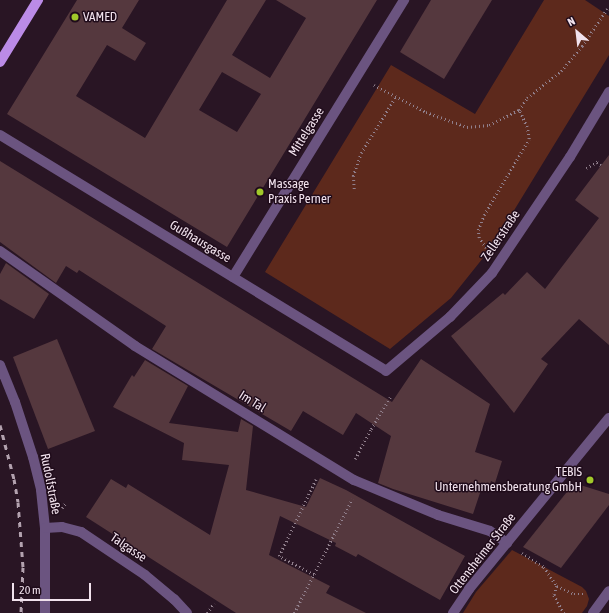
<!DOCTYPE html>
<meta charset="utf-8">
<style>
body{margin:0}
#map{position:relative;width:609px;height:613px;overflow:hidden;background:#291524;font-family:"Asap Condensed",sans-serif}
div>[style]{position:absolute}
.green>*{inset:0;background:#5d291c}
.building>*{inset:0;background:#55383e}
.path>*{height:2.5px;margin-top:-1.25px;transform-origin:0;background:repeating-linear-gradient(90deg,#91808d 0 1px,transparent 0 4px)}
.street>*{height:10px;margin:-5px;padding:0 5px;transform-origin:5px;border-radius:5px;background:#6b5480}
.primary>*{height:10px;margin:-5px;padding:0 5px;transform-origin:5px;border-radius:5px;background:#bb8be7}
.rail>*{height:3px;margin-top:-1.5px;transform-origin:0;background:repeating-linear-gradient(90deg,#b3a2af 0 5px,transparent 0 10px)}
.dots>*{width:11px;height:11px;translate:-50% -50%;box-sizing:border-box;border:2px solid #1f0b1a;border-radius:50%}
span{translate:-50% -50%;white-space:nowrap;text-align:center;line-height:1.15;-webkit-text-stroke:3px #1f0b1a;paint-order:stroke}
.poi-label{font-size:13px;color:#f1e2ed}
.left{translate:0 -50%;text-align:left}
.right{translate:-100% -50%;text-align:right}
.street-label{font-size:13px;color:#f1e2ed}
.north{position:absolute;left:557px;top:12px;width:40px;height:40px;-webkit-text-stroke:3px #1f0b1a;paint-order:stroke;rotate:332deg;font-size:11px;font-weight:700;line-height:16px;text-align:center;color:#f1e2ed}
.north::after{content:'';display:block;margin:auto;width:14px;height:18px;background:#f1e2ed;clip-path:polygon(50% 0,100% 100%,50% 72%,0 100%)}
.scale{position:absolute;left:12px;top:583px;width:79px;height:18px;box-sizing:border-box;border:2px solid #f1e2ed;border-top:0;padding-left:5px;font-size:12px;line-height:14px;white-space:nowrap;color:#f1e2ed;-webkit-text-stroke:3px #1f0b1a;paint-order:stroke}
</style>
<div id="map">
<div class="green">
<i style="clip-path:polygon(544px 0,585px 0,609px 16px,609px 55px,491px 248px,451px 298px,390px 349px,265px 272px,391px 65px,475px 114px)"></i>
<i style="clip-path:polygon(512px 550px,582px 587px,586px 591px,589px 599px,587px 606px,582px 613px,463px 613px,476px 592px)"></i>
</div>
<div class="building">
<i style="clip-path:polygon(evenodd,77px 0,139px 0,122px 28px,146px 43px,135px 61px,107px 45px,76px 96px,145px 138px,227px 0,266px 0,232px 55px,270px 78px,306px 18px,276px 0,377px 0,227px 247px,7px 114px,77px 0,222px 72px,261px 94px,237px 132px,199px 110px,222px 72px)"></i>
<i style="clip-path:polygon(431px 0,492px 0,444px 79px,400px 52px)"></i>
<i style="clip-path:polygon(609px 155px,609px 345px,579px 319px,541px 359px,548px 364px,514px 413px,451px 336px,503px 293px,505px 295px,527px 272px,545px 289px,599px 218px,575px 200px)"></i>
<i style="clip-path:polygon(0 161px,392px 402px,421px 359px,490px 404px,475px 452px,502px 461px,495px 483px,491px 481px,488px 490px,482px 487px,473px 514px,393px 489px,378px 483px,391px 436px,356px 413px,343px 435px,303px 411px,291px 431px,152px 349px,166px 326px,79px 270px,77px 273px,66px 266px,56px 283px,0 242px)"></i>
<i style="clip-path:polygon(6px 263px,49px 294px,34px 319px,0 299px,0 274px)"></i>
<i style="clip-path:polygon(57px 339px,95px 431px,48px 449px,13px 357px)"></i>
<i style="clip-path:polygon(145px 360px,188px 386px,169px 423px,238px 432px,241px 419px,253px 426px,246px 490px,306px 507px,320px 478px,346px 490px,465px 556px,440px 600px,358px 554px,356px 557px,335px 546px,336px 543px,280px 516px,269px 555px,330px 586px,326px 593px,366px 613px,236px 613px,86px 517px,111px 479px,126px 488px,128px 484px,210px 535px,229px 465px,182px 460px,184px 443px,113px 407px,132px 375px,134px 377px)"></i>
<i style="clip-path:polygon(574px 483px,609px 494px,609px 505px,561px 568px,523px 547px)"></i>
</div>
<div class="path">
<i style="left:374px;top:85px;width:59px;rotate:27.4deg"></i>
<i style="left:426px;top:112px;width:44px;rotate:20.1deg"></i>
<i style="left:467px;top:127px;width:22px;rotate:-5deg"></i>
<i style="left:489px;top:125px;width:34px;rotate:-27deg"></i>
<i style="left:586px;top:168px;width:13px;rotate:-29deg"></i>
<i style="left:597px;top:162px;width:5px;rotate:37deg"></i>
<i style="left:354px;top:189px;width:13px;rotate:-94deg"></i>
<i style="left:353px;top:176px;width:24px;rotate:-71deg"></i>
<i style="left:361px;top:153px;width:67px;rotate:-58.4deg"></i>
<i style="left:486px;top:248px;width:12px;rotate:-125deg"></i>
<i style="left:479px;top:238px;width:8px;rotate:-97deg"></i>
<i style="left:478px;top:230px;width:16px;rotate:-68deg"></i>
<i style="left:484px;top:215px;width:88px;rotate:-59.4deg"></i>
<i style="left:529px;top:139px;width:12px;rotate:-99deg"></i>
<i style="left:527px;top:127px;width:19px;rotate:-115deg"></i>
<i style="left:519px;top:110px;width:14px;rotate:-56deg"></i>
<i style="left:527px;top:98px;width:43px;rotate:-38.5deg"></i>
<i style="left:561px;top:71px;width:33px;rotate:-50deg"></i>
<i style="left:582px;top:46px;width:45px;rotate:-56deg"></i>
<i style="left:355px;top:459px;width:34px;rotate:-62deg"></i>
<i style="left:371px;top:429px;width:37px;rotate:-59deg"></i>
<i style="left:62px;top:508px;width:7px;rotate:-56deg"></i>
<i style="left:522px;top:553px;width:26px;rotate:32deg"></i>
<i style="left:544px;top:567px;width:23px;rotate:56deg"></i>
<i style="left:557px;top:586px;width:19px;rotate:25deg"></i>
<i style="left:574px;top:594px;width:11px"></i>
<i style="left:314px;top:575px;width:40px;rotate:-152deg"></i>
<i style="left:279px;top:556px;width:85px;rotate:-64.3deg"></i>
<i style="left:557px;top:586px;width:9px;rotate:108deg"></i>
<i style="left:554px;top:595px;width:21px;rotate:61deg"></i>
<i style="left:207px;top:613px;width:12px;rotate:-55deg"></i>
<i style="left:294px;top:613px;width:128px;rotate:-63deg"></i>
</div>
<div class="street">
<i style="left:0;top:135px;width:452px;rotate:31.4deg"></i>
<i style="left:386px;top:371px;width:84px;rotate:-40.2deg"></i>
<i style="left:450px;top:317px;width:61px;rotate:-46.3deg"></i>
<i style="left:492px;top:273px;width:140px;rotate:-56.1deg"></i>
<i style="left:570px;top:157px;width:76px;rotate:-59deg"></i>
<i style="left:0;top:251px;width:165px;rotate:35.1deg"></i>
<i style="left:135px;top:346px;width:257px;rotate:31.5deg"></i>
<i style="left:354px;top:480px;width:91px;rotate:22.6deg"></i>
<i style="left:438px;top:515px;width:54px;rotate:17.1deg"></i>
<i style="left:490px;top:531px;width:21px;rotate:35deg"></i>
<i style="left:233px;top:277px;width:326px;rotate:-58.3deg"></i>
<i style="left:0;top:365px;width:40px;rotate:68deg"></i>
<i style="left:15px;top:402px;width:58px;rotate:71.9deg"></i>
<i style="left:33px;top:457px;width:34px;rotate:76deg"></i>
<i style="left:41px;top:490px;width:38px;rotate:84deg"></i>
<i style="left:45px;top:528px;width:85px;rotate:90deg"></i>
<i style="left:45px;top:528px;width:17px;rotate:-3deg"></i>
<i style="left:62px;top:527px;width:20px;rotate:15deg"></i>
<i style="left:81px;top:532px;width:77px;rotate:33.9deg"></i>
<i style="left:145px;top:575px;width:38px;rotate:40deg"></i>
<i style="left:174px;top:599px;width:19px;rotate:47deg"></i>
<i style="left:453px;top:613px;width:29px;rotate:-56deg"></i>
<i style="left:469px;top:589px;width:221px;rotate:-50.7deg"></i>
<i style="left:593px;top:613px;width:27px;rotate:-54deg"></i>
</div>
<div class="primary">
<i style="left:0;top:62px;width:73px;rotate:-58.5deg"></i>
</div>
<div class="rail">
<i style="left:0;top:425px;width:56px;rotate:75.5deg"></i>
<i style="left:14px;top:479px;width:23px;rotate:80deg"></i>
<i style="left:18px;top:502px;width:65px;rotate:85.6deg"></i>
<i style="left:23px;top:567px;width:46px;rotate:92.5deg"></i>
</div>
<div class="dots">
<i style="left:75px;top:17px;background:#a1c92a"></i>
<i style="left:260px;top:192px;background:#a1c92a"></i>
<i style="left:590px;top:480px;background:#a1c92a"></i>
</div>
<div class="poi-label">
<span class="left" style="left:83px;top:17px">VAMED</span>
<span class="left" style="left:268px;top:192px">Massage<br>Praxis Perner</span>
<span class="right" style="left:582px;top:480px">TEBIS<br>Unternehmensberatung GmbH</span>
</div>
<div class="street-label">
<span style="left:307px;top:132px;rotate:-58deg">Mittelgasse</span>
<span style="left:501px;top:236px;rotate:-56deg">Zellerstraße</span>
<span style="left:200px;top:242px;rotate:31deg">Gußhausgasse</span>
<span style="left:252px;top:402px;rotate:32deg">Im Tal</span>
<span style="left:50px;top:484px;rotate:79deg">Rudolfstraße</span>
<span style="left:128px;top:548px;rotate:34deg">Talgasse</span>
<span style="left:483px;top:554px;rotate:-52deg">Ottensheimer Straße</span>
</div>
<div class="north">N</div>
<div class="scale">20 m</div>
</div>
